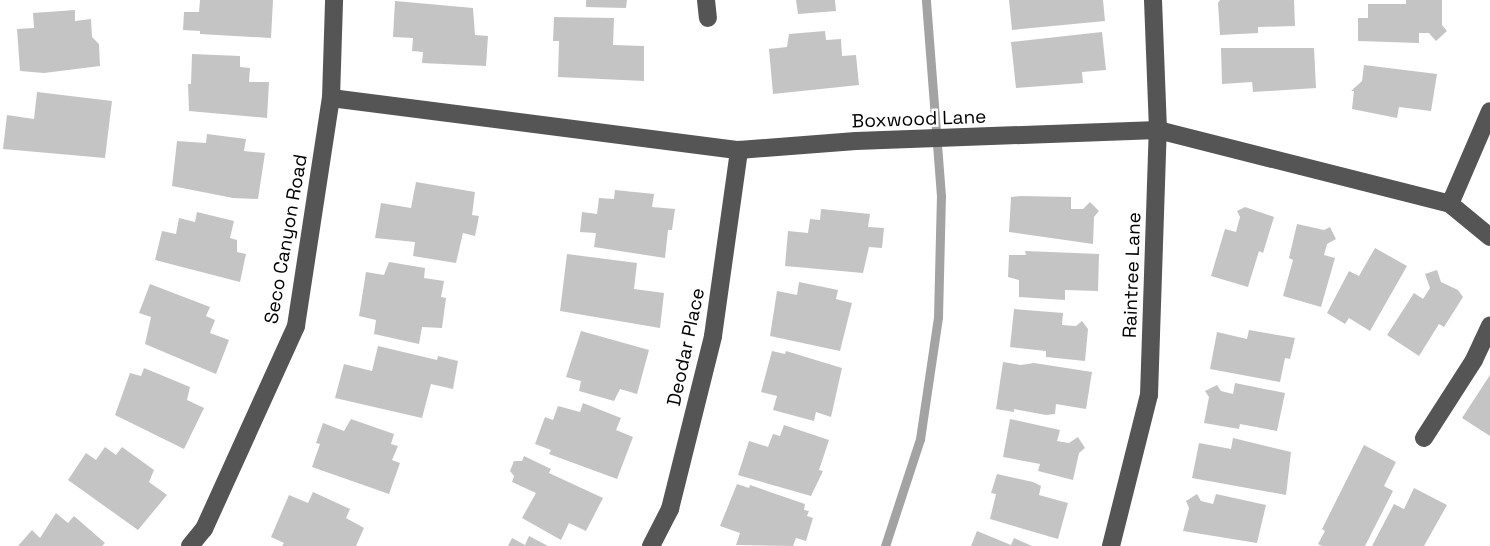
<!DOCTYPE html>
<style>
body{margin:0}
#map{position:relative;width:1490px;height:546px;overflow:hidden;background:#fff;font-family:"Space Grotesk",sans-serif}
div>[style]{position:absolute}
.stream>*{height:9px;margin:-4.5px;padding:0 4.5px;transform-origin:4.5px;border-radius:4.5px;background:#a3a3a3}
.building>*{inset:0;background:#c4c4c4}
.minor>*{height:18px;margin:-9px;padding:0 9px;transform-origin:9px;border-radius:9px;background:#555}
span{translate:-50% -50%;white-space:nowrap;text-align:center;line-height:1.15;-webkit-text-stroke:5px #fff;paint-order:stroke}
.street-label{font-size:19px;color:#000}
</style>
<div id="map">
<div class="stream">
<i style="left:885px;top:546px;width:113px;rotate:-71.9deg"></i>
<i style="left:920px;top:439px;width:123px;rotate:-81.6deg"></i>
<i style="left:938px;top:317px;width:121px;rotate:-88.6deg"></i>
<i style="left:941px;top:196px;width:197px;rotate:-94.4deg"></i>
</div>
<div class="building">
<i style="clip-path:polygon(200px 0,273px 0,271px 38px,200px 34px,200px 31px,183px 30px,184px 12px,199px 12px)"></i>
<i style="clip-path:polygon(586px 0,627px 0,626px 8px,586px 7px)"></i>
<i style="clip-path:polygon(796px 0,835px 0,836px 11px,798px 14px)"></i>
<i style="clip-path:polygon(1009px 0,1103px 0,1105px 21px,1012px 30px)"></i>
<i style="clip-path:polygon(1220px 0,1294px 0,1295px 26px,1258px 27px,1258px 33px,1220px 35px,1218px 3px)"></i>
<i style="clip-path:polygon(1406px 0,1442px 0,1442px 25px,1447px 31px,1436px 41px,1429px 33px,1419px 33px,1419px 43px,1358px 41px,1358px 18px,1368px 18px,1368px 4px,1406px 4px)"></i>
<i style="clip-path:polygon(395px 1px,473px 8px,475px 35px,488px 36px,486px 66px,422px 63px,423px 52px,412px 51px,413px 38px,393px 37px)"></i>
<i style="clip-path:polygon(75px 10px,75px 21px,91px 19px,92px 37px,99px 44px,100px 66px,44px 73px,20px 71px,17px 29px,34px 28px,33px 13px)"></i>
<i style="clip-path:polygon(554px 17px,614px 18px,613px 45px,644px 46px,644px 81px,558px 77px,559px 41px,553px 41px)"></i>
<i style="clip-path:polygon(825px 31px,826px 40px,841px 39px,842px 56px,856px 55px,859px 85px,773px 94px,769px 49px,787px 47px,789px 34px)"></i>
<i style="clip-path:polygon(1102px 32px,1106px 70px,1082px 72px,1083px 83px,1016px 88px,1011px 42px)"></i>
<i style="clip-path:polygon(1221px 48px,1314px 48px,1316px 88px,1253px 92px,1252px 82px,1222px 84px)"></i>
<i style="clip-path:polygon(192px 54px,240px 56px,240px 67px,250px 68px,249px 82px,269px 82px,267px 118px,189px 111px,188px 84px,191px 84px)"></i>
<i style="clip-path:polygon(1364px 65px,1437px 74px,1431px 111px,1399px 107px,1397px 118px,1352px 109px,1354px 91px,1351px 91px,1362px 81px)"></i>
<i style="clip-path:polygon(37px 92px,112px 101px,105px 158px,3px 149px,7px 115px,34px 119px)"></i>
<i style="clip-path:polygon(207px 134px,246px 139px,244px 151px,265px 153px,258px 199px,233px 198px,172px 186px,177px 141px,206px 143px)"></i>
<i style="clip-path:polygon(416px 182px,475px 192px,472px 215px,479px 216px,475px 236px,463px 233px,456px 263px,413px 256px,415px 242px,375px 238px,381px 203px,411px 208px)"></i>
<i style="clip-path:polygon(615px 190px,654px 194px,652px 207px,675px 209px,672px 230px,668px 230px,665px 258px,594px 247px,596px 233px,580px 232px,582px 212px,597px 214px,599px 198px,614px 199px)"></i>
<i style="clip-path:polygon(1021px 196px,1071px 197px,1071px 209px,1083px 209px,1090px 202px,1099px 211px,1094px 217px,1093px 244px,1009px 232px,1011px 197px)"></i>
<i style="clip-path:polygon(1245px 207px,1274px 217px,1263px 253px,1259px 251px,1248px 287px,1211px 276px,1225px 229px,1236px 232px,1240px 217px,1237px 211px)"></i>
<i style="clip-path:polygon(821px 209px,870px 214px,868px 227px,884px 228px,882px 248px,869px 247px,863px 273px,785px 266px,788px 231px,808px 233px,810px 219px,820px 220px)"></i>
<i style="clip-path:polygon(197px 212px,234px 221px,230px 238px,237px 240px,237px 252px,246px 254px,240px 282px,155px 260px,162px 231px,176px 234px,179px 218px,195px 222px)"></i>
<i style="clip-path:polygon(1297px 224px,1324px 230px,1330px 227px,1336px 239px,1327px 244px,1324px 255px,1335px 258px,1321px 307px,1283px 296px,1293px 260px,1289px 258px)"></i>
<i style="clip-path:polygon(1375px 248px,1407px 266px,1370px 331px,1349px 318px,1345px 324px,1327px 313px,1349px 271px,1359px 276px)"></i>
<i style="clip-path:polygon(1025px 251px,1099px 254px,1098px 291px,1065px 290px,1065px 300px,1019px 297px,1019px 280px,1008px 277px,1009px 255px,1026px 255px)"></i>
<i style="clip-path:polygon(567px 254px,637px 263px,634px 289px,664px 293px,660px 328px,560px 311px)"></i>
<i style="clip-path:polygon(389px 262px,425px 268px,424px 278px,444px 281px,441px 297px,446px 298px,442px 328px,422px 327px,419px 344px,374px 334px,376px 320px,359px 316px,366px 272px,384px 275px)"></i>
<i style="clip-path:polygon(1437px 270px,1441px 282px,1458px 290px,1463px 297px,1444px 327px,1439px 324px,1419px 356px,1387px 335px,1414px 293px,1423px 299px,1430px 288px,1425px 274px)"></i>
<i style="clip-path:polygon(799px 282px,838px 290px,836px 299px,852px 303px,840px 351px,770px 336px,777px 291px,797px 295px)"></i>
<i style="clip-path:polygon(150px 284px,210px 307px,206px 316px,215px 320px,210px 333px,229px 340px,216px 374px,145px 344px,151px 317px,139px 313px)"></i>
<i style="clip-path:polygon(1014px 309px,1063px 313px,1062px 325px,1076px 326px,1082px 321px,1088px 329px,1085px 361px,1046px 357px,1046px 351px,1010px 347px)"></i>
<i style="clip-path:polygon(1249px 330px,1295px 338px,1290px 359px,1285px 358px,1280px 382px,1210px 369px,1217px 332px,1247px 339px)"></i>
<i style="clip-path:polygon(581px 331px,649px 350px,637px 394px,620px 389px,614px 401px,579px 391px,581px 381px,566px 377px)"></i>
<i style="clip-path:polygon(378px 346px,437px 360px,438px 356px,458px 361px,453px 389px,431px 384px,422px 418px,335px 398px,344px 364px,372px 371px)"></i>
<i style="clip-path:polygon(772px 351px,785px 354px,786px 351px,842px 368px,831px 417px,816px 412px,814px 421px,773px 410px,777px 396px,761px 392px)"></i>
<i style="clip-path:polygon(1003px 362px,1021px 365px,1034px 363px,1092px 372px,1086px 409px,1056px 404px,1055px 414px,1046px 415px,1014px 409px,1014px 412px,996px 409px)"></i>
<i style="clip-path:polygon(144px 368px,190px 387px,187px 400px,204px 408px,184px 449px,115px 415px,130px 373px,141px 376px)"></i>
<i style="clip-path:polygon(1490px 375px,1490px 436px,1462px 418px)"></i>
<i style="clip-path:polygon(1235px 383px,1285px 393px,1277px 431px,1240px 424px,1239px 429px,1204px 423px,1209px 397px,1205px 391px,1217px 385px,1221px 391px,1233px 394px)"></i>
<i style="clip-path:polygon(583px 403px,621px 418px,616px 430px,633px 437px,617px 479px,549px 454px,551px 450px,535px 444px,545px 417px,553px 420px,558px 406px,580px 412px)"></i>
<i style="clip-path:polygon(351px 419px,394px 434px,391px 444px,398px 446px,392px 460px,400px 463px,389px 494px,312px 467px,320px 444px,316px 443px,323px 423px,344px 431px)"></i>
<i style="clip-path:polygon(1010px 419px,1060px 430px,1057px 441px,1069px 443px,1078px 437px,1085px 448px,1079px 453px,1073px 480px,1038px 471px,1040px 464px,1003px 457px)"></i>
<i style="clip-path:polygon(784px 425px,829px 440px,819px 470px,823px 471px,811px 496px,738px 475px,749px 441px,768px 447px,773px 434px,780px 436px)"></i>
<i style="clip-path:polygon(1233px 438px,1291px 452px,1286px 495px,1192px 478px,1199px 443px,1231px 449px)"></i>
<i style="clip-path:polygon(1364px 445px,1396px 462px,1384px 486px,1393px 491px,1365px 546px,1322px 546px,1318px 544px,1325px 531px,1322px 529px)"></i>
<i style="clip-path:polygon(105px 447px,116px 455px,122px 447px,154px 470px,149px 482px,167px 495px,138px 530px,68px 480px,86px 453px,96px 460px)"></i>
<i style="clip-path:polygon(524px 456px,551px 469px,549px 473px,603px 498px,586px 531px,569px 523px,561px 540px,522px 518px,536px 493px,512px 482px,514px 476px,510px 471px,514px 461px,522px 461px)"></i>
<i style="clip-path:polygon(997px 474px,1033px 482px,1041px 486px,1039px 495px,1068px 503px,1058px 539px,990px 519px,996px 494px,991px 493px)"></i>
<i style="clip-path:polygon(737px 484px,749px 488px,750px 485px,805px 504px,804px 510px,809px 511px,807px 516px,813px 518px,806px 541px,796px 538px,793px 546px,736px 545px,740px 533px,720px 526px)"></i>
<i style="clip-path:polygon(1414px 488px,1447px 505px,1424px 546px,1372px 546px,1394px 504px,1404px 509px)"></i>
<i style="clip-path:polygon(313px 492px,350px 509px,346px 518px,364px 528px,356px 546px,282px 546px,284px 543px,271px 537px,289px 495px,308px 503px)"></i>
<i style="clip-path:polygon(1197px 494px,1201px 501px,1213px 504px,1216px 494px,1266px 505px,1257px 543px,1183px 531px,1189px 508px,1186px 501px)"></i>
<i style="clip-path:polygon(56px 513px,68px 523px,74px 516px,105px 543px,102px 546px,18px 546px,32px 530px,40px 538px)"></i>
<i style="clip-path:polygon(977px 531px,1011px 545px,1014px 538px,1032px 546px,971px 546px)"></i>
<i style="clip-path:polygon(529px 536px,548px 546px,508px 546px,512px 538px,525px 545px)"></i>
</div>
<div class="minor">
<i style="left:706px;top:0;width:18px;rotate:84deg"></i>
<i style="left:331px;top:98px;width:411px;rotate:7.3deg"></i>
<i style="left:739px;top:150px;width:117px;rotate:-4.4deg"></i>
<i style="left:856px;top:141px;width:302px;rotate:-2.1deg"></i>
<i style="left:1158px;top:130px;width:301px;rotate:14.2deg"></i>
<i style="left:1450px;top:204px;width:52px;rotate:39.5deg"></i>
<i style="left:1450px;top:204px;width:101px;rotate:-66.7deg"></i>
<i style="left:1424px;top:438px;width:93px;rotate:-57.3deg"></i>
<i style="left:1474px;top:360px;width:38px;rotate:-65deg"></i>
<i style="left:190px;top:546px;width:22px;rotate:-51deg"></i>
<i style="left:204px;top:529px;width:223px;rotate:-65.6deg"></i>
<i style="left:296px;top:326px;width:231px;rotate:-81.3deg"></i>
<i style="left:331px;top:98px;width:98px;rotate:-88.2deg"></i>
<i style="left:651px;top:546px;width:42px;rotate:-62.8deg"></i>
<i style="left:670px;top:509px;width:178px;rotate:-76deg"></i>
<i style="left:713px;top:336px;width:188px;rotate:-82deg"></i>
<i style="left:1111px;top:546px;width:156px;rotate:-75.9deg"></i>
<i style="left:1149px;top:395px;width:265px;rotate:-88.1deg"></i>
<i style="left:1158px;top:130px;width:130px;rotate:-92.2deg"></i>
</div>
<div class="street-label">
<span style="left:919px;top:119px;rotate:-2deg">Boxwood Lane</span>
<span style="left:286px;top:239px;rotate:-80deg">Seco Canyon Road</span>
<span style="left:1132px;top:275px;rotate:-88deg">Raintree Lane</span>
<span style="left:686px;top:347px;rotate:-78deg">Deodar Place</span>
</div>
</div>
